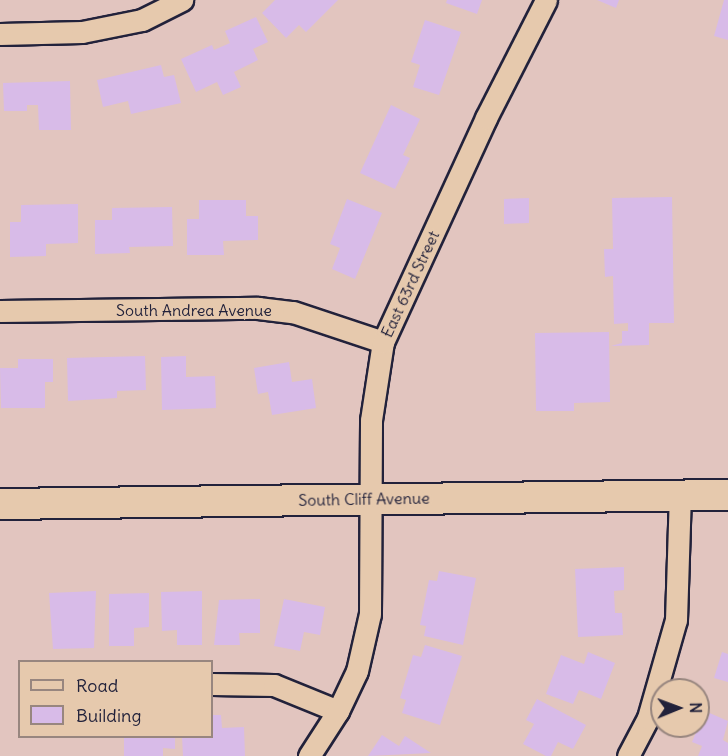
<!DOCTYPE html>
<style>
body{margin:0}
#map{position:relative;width:728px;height:756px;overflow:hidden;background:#e2c5bf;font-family:Delius,sans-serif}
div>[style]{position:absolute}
.building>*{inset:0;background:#d8bbe8}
.roads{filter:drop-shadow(2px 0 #22223b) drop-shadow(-2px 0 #22223b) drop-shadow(0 2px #22223b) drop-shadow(0 -2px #22223b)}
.minor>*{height:21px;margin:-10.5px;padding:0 10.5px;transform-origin:10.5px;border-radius:10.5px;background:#e6c9ad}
.secondary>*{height:30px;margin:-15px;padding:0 15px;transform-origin:15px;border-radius:15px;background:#e6c9ad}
span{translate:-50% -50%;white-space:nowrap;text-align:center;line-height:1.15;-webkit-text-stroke:6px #e6c9ad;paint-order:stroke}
.street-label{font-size:16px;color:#22223b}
.legend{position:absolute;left:18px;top:660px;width:195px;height:78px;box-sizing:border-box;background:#e6c9ad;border:2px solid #98867f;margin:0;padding:8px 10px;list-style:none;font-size:18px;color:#22223b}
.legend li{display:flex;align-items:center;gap:12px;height:30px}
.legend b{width:30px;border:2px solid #98867f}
.north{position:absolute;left:650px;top:678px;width:60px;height:60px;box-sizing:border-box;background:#e6c9ad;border:2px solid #98867f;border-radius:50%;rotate:89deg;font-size:16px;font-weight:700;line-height:24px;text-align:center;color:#22223b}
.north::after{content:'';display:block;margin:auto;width:21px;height:27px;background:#22223b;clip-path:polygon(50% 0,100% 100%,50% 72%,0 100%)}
</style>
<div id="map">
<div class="building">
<i style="clip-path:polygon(275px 0,338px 0,306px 32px,299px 25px,286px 38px,262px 13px)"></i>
<i style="clip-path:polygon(447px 0,482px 0,477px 14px,446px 3px)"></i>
<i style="clip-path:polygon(597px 0,619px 0,616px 8px)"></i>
<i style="clip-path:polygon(724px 0,728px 0,728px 40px,714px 36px)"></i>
<i style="clip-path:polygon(256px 17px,268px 42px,253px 49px,258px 60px,234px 72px,241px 87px,223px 95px,217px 82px,196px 92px,181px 59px,212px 45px,214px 50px,230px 43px,225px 31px)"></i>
<i style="clip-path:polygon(425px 20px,461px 32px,439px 95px,413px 87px,420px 65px,411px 62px)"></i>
<i style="clip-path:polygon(161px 65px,164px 77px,174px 75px,181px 103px,131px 114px,128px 101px,103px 107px,97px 80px)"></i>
<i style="clip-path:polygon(70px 81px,71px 130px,39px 130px,38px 105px,27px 105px,27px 111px,4px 111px,3px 83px)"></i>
<i style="clip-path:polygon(391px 105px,420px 119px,403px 155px,410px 158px,395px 189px,360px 173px)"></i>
<i style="clip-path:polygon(672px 197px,674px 323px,649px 323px,649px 345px,611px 346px,622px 343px,622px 331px,628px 331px,628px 323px,614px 324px,613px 276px,605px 277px,604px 249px,613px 249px,612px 198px)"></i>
<i style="clip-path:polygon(529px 198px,529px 223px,504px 224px,504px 199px)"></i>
<i style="clip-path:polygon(347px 199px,382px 213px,355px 279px,332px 269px,340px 248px,330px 244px)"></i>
<i style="clip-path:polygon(199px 200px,246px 200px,246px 216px,258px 216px,258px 240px,223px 241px,224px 255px,187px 255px,187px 219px,199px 219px)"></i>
<i style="clip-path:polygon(78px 204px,78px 243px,46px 244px,46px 256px,10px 257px,10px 222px,21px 222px,21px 205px)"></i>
<i style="clip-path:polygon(172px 207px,173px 246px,129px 247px,130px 253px,95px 254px,95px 220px,112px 220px,112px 208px)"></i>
<i style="clip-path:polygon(609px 332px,610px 402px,574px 403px,574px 411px,536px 411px,535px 333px)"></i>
<i style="clip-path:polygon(145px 356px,146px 390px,117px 391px,117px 398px,68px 401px,67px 358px)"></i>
<i style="clip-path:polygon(186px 356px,186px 377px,215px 376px,216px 408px,162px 410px,161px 357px)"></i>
<i style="clip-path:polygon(18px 359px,53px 359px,53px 382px,45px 382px,45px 408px,1px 408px,0 368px,18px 368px)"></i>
<i style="clip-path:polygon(289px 362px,292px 382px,312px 379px,316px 408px,272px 415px,268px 392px,258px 394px,254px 368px)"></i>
<i style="clip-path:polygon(624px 567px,624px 590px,614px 591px,615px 613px,622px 613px,623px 635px,578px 637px,575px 569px)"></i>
<i style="clip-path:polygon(439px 571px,476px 578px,463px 645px,424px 636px,426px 626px,420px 625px,429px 580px,437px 581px)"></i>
<i style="clip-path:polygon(96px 591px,94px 648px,53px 649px,49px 593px)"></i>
<i style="clip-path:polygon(202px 591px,202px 645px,177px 645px,177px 630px,162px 631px,161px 592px)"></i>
<i style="clip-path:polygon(149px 593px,149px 627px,134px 628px,134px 646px,109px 646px,109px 594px)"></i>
<i style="clip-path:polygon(260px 599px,260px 633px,239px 633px,240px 645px,214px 645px,219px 600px)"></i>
<i style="clip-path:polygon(284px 599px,325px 607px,320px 635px,304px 632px,300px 651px,274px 646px)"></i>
<i style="clip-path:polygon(425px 645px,462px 656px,440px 725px,402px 713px,406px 700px,400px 698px,413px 655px,421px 657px)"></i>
<i style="clip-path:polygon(588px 652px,615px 663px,601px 699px,579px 690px,573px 704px,546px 694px,561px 655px,584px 664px)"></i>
<i style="clip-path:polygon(722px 652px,728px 654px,728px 682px,714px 678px)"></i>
<i style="clip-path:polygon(537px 699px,586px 725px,573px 749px,558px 742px,551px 756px,546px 756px,523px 744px,534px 724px,526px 720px)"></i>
<i style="clip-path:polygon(705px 711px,728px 721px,723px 740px,728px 743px,728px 756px,698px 756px,702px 746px,692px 742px)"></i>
<i style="clip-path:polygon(212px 715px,221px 715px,222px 728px,244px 727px,245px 756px,183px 756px,182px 736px,212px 736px)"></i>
<i style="clip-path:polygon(382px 735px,399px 746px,405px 736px,431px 753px,368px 756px)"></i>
<i style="clip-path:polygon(124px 736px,175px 736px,175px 749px,163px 748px,163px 756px,124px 756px)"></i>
</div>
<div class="roads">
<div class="minor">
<i style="left:0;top:34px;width:82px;rotate:-1.4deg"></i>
<i style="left:82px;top:32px;width:61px;rotate:-11.3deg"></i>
<i style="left:142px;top:20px;width:45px;rotate:-26.6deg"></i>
<i style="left:0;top:311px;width:258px;rotate:-0.7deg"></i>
<i style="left:258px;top:308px;width:35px;rotate:7deg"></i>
<i style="left:293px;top:312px;width:95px;rotate:18.4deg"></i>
<i style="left:212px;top:684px;width:62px;rotate:0.9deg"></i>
<i style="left:274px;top:685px;width:69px;rotate:22.1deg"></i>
<i style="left:309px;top:756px;width:54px;rotate:-57.2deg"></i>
<i style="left:338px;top:711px;width:44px;rotate:-64.6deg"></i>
<i style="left:357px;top:671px;width:58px;rotate:-77.2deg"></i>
<i style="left:370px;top:614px;width:194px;rotate:-89.7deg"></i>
<i style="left:371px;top:420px;width:79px;rotate:-81.3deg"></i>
<i style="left:383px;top:342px;width:247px;rotate:-65.3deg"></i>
<i style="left:486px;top:118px;width:132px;rotate:-63deg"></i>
<i style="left:628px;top:756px;width:43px;rotate:-62.2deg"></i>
<i style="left:648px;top:718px;width:102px;rotate:-74.1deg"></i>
<i style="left:676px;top:620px;width:125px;rotate:-88.2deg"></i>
</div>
<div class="secondary">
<i style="left:0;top:504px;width:728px;rotate:-0.71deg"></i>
</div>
</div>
<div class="street-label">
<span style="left:410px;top:284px;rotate:-65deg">East 63rd Street</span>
<span style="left:194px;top:310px">South Andrea Avenue</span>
<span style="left:364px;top:499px;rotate:-1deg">South Cliff Avenue</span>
</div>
<ul class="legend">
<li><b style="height:8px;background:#e6c9ad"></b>Road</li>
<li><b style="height:16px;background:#d8bbe8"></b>Building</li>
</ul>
<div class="north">N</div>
</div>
